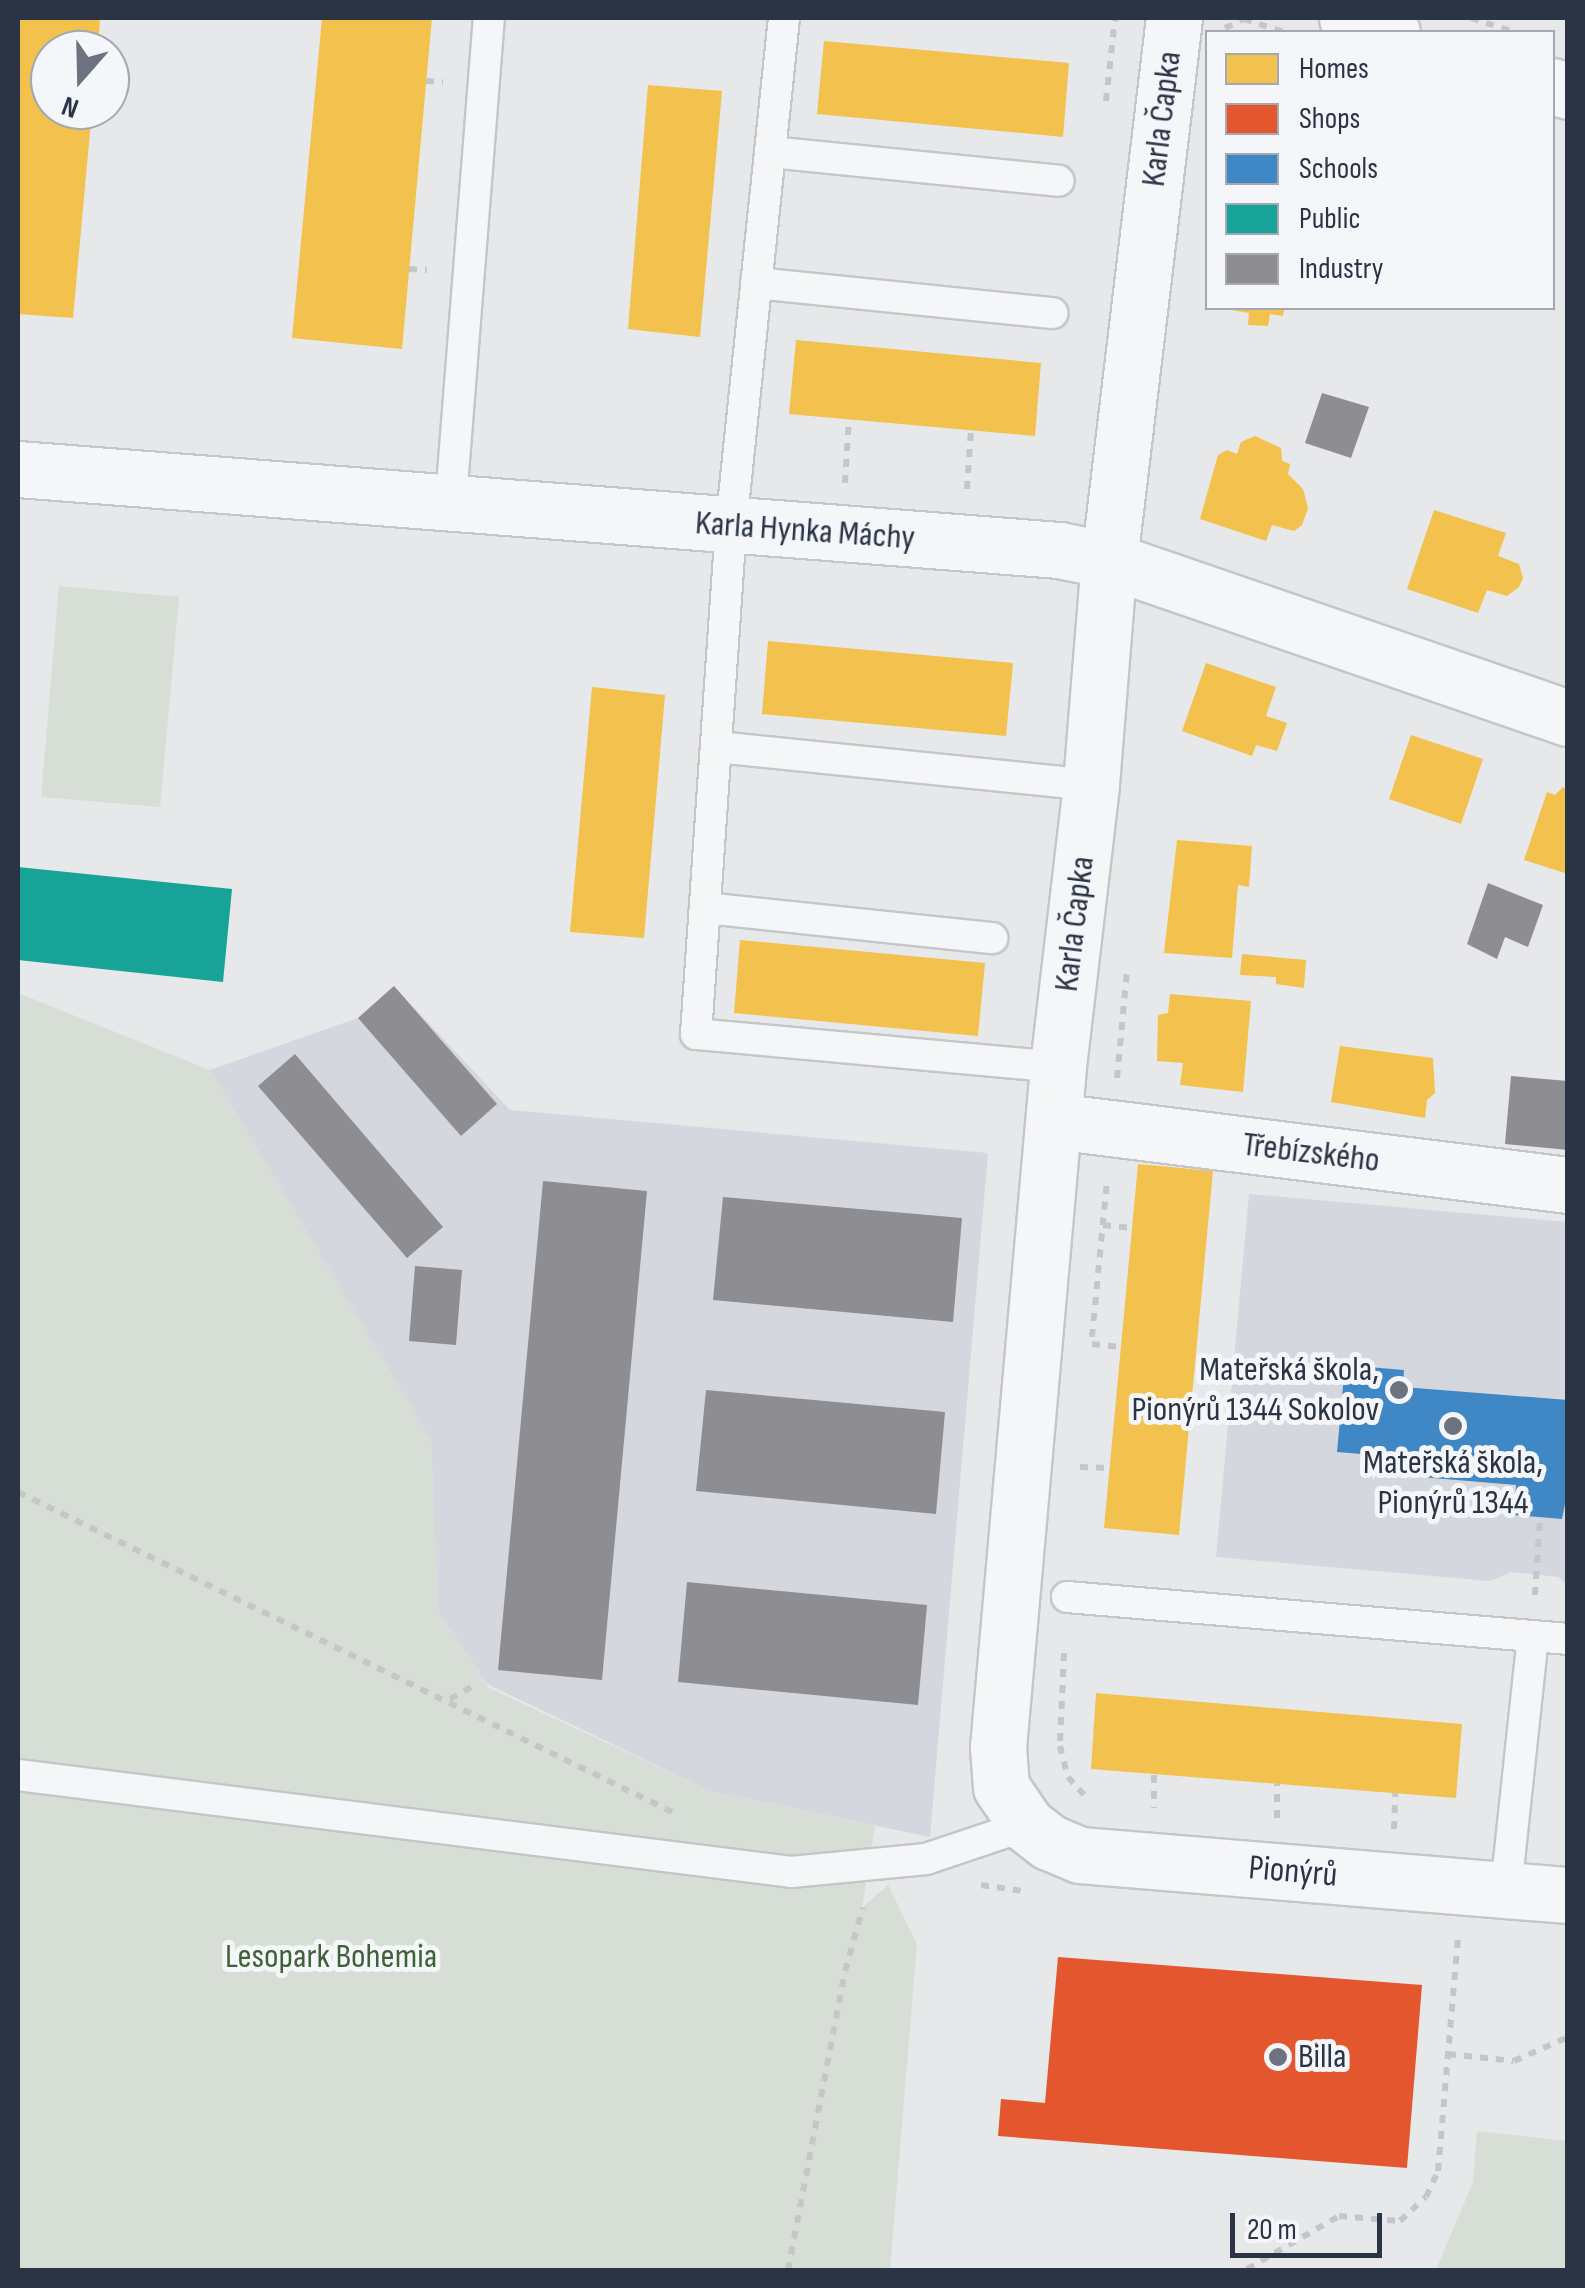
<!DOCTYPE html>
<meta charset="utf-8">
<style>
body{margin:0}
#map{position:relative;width:1585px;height:2288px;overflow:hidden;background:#e6e8ea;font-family:"Sofia Sans Condensed",sans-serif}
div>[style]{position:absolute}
.built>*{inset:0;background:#d4d7dd}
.green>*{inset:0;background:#d6ded6}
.homes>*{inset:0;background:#f2c14e}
.shops>*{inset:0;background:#e4572e}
.schools>*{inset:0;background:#3f88c5}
.public>*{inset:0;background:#17a398}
.industry>*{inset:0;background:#8d8d92}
.path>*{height:6px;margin-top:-3px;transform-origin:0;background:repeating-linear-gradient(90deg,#c5c6ca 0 8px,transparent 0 16px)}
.roads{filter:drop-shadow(2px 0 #c4c6c8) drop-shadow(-2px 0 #c4c6c8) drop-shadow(0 2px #c4c6c8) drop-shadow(0 -2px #c4c6c8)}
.service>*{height:30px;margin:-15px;padding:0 15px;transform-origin:15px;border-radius:15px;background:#f5f6f7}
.minor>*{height:55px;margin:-27.5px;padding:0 27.5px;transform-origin:27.5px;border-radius:27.5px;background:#f5f6f7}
.dots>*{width:28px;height:28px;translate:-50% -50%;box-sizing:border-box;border:5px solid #f4f6f9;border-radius:50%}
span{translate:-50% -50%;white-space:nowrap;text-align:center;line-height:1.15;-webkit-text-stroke:10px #f4f6f9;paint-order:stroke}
.street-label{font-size:35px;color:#2b3445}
.poi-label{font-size:35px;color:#2b3445}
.right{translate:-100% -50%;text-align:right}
.left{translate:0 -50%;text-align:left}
.park-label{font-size:35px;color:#3f6138}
.frame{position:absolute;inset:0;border:20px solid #2b3445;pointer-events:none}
.legend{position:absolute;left:1205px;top:30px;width:350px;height:280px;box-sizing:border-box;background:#f4f6f9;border:2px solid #a4a8b1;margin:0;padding:12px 18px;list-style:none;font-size:30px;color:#2b3445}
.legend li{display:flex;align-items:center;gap:20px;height:50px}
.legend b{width:50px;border:2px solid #a4a8b1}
.north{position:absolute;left:30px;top:30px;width:100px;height:100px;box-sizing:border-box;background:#f4f6f9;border:2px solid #a4a8b1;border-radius:50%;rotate:200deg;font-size:28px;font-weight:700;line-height:40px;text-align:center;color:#2b3445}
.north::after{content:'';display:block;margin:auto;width:35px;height:45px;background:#6c737f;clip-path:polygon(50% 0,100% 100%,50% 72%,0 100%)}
.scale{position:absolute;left:1230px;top:2213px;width:152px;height:45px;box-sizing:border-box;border:5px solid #2b3445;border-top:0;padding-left:12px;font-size:30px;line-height:35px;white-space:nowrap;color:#2b3445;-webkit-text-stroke:8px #f4f6f9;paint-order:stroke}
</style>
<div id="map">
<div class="built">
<i style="clip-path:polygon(394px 986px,510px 1110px,988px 1153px,930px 1837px,710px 1791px,487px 1684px,438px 1611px,431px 1440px,210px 1070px,358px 1018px)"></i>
<i style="clip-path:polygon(1249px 1194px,1567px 1222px,1567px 1585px,1559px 1577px,1511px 1572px,1490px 1581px,1216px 1557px)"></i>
</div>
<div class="green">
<i style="clip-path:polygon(59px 586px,179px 597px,160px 807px,41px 797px)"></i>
<i style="clip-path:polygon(18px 993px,210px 1070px,431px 1440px,438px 1611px,489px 1688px,710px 1791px,875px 1826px,862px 1908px,888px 1885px,917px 1944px,890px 2270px,18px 2270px)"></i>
<i style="clip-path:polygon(1477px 2131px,1567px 2141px,1567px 2270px,1436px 2270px,1473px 2182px)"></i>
</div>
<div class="homes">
<i style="clip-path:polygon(18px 18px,100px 18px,98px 50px,50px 50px,50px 110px,92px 110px,73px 318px,18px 314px)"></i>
<i style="clip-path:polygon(322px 18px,432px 18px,402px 349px,292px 338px)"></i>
<i style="clip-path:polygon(824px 41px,1069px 63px,1063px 137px,817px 114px)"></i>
<i style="clip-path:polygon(648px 85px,722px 91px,700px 337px,628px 329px)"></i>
<i style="clip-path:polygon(1221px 308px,1284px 308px,1283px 316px,1270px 314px,1268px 326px,1248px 325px,1249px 313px)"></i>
<i style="clip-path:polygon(796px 340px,1041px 363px,1035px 436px,789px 414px)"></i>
<i style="clip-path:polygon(1255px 436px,1281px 448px,1282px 461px,1290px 464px,1288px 474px,1303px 489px,1308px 508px,1302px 525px,1294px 531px,1272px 525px,1266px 541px,1200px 519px,1218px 455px,1227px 450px,1237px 454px,1241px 442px)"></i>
<i style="clip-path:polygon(1434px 510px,1506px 533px,1498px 556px,1519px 564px,1523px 578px,1519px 587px,1507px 596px,1487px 590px,1478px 613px,1407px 589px)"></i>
<i style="clip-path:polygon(768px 641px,1013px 663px,1006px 736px,762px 714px)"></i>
<i style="clip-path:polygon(1206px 663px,1276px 687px,1266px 716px,1287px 723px,1277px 751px,1256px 745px,1252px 756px,1182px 731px)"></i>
<i style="clip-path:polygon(592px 687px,665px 695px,644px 938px,570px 932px)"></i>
<i style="clip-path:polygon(1411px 735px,1483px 759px,1461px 824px,1389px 799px)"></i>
<i style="clip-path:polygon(1563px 787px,1568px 789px,1568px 874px,1524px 860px,1547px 792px,1555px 795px)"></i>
<i style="clip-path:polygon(1177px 840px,1252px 846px,1249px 887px,1238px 885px,1232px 958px,1164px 953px)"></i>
<i style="clip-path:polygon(740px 940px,985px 963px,978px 1036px,734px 1013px)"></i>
<i style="clip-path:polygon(1242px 954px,1306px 960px,1304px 988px,1276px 984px,1276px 977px,1240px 975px)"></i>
<i style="clip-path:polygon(1170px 994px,1251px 1001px,1243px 1092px,1180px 1085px,1183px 1063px,1157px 1061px,1158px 1015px,1168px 1013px)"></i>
<i style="clip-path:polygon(1340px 1046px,1433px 1058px,1435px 1093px,1427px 1100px,1425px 1118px,1331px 1102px)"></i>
<i style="clip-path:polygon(1138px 1164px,1213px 1171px,1179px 1535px,1104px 1528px)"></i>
<i style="clip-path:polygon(1096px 1693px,1462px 1724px,1456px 1798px,1091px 1769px)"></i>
</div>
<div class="shops">
<i style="clip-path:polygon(1058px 1957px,1422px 1985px,1407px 2168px,998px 2136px,1001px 2099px,1045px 2103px)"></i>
</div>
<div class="schools">
<i style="clip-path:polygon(1345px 1365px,1404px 1370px,1403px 1387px,1568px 1400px,1568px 1489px,1562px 1519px,1514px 1515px,1516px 1485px,1421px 1477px,1421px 1459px,1337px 1452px)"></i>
</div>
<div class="public">
<i style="clip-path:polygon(18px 867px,232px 889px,223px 982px,18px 960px)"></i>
</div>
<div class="industry">
<i style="clip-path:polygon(1322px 393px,1369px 407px,1351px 458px,1305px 443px)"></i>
<i style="clip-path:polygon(1488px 883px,1543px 905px,1528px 947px,1505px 937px,1497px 959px,1467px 944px)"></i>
<i style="clip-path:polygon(394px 986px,497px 1104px,461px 1136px,358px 1018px)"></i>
<i style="clip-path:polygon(295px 1054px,443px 1227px,407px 1258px,258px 1086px)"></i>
<i style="clip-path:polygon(1511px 1076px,1568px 1081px,1568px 1150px,1505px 1144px)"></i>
<i style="clip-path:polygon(543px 1181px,647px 1191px,602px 1680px,498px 1670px)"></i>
<i style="clip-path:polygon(723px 1197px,962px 1218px,953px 1322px,713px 1300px)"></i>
<i style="clip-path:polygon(415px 1266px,462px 1270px,456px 1345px,409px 1341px)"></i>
<i style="clip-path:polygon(706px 1390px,945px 1412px,936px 1514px,696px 1491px)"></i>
<i style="clip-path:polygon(687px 1582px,927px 1605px,918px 1705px,678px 1682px)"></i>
</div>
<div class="path">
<i style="left:1471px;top:18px;width:45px;rotate:18deg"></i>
<i style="left:1225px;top:28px;width:21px;rotate:-25deg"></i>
<i style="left:1244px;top:19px;width:42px;rotate:18deg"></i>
<i style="left:426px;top:81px;width:17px;rotate:3deg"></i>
<i style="left:1106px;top:101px;width:83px;rotate:-83.8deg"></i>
<i style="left:409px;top:269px;width:18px;rotate:3deg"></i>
<i style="left:845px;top:483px;width:63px;rotate:-86.4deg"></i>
<i style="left:967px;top:489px;width:58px;rotate:-86.1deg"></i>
<i style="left:1117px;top:1078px;width:107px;rotate:-84.7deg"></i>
<i style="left:1103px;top:1225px;width:29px;rotate:6deg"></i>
<i style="left:1092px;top:1337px;width:158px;rotate:-84.5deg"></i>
<i style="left:1092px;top:1344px;width:29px;rotate:6deg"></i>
<i style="left:1080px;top:1467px;width:30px;rotate:2deg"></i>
<i style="left:18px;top:1492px;width:730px;rotate:26.07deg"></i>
<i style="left:1535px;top:1595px;width:78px;rotate:-86.3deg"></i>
<i style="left:1064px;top:1653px;width:93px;rotate:92.5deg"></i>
<i style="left:1060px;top:1746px;width:32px;rotate:76deg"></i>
<i style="left:1068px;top:1777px;width:27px;rotate:48deg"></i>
<i style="left:450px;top:1699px;width:29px;rotate:-29deg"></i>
<i style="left:1154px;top:1775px;width:33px;rotate:90deg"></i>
<i style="left:1277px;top:1818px;width:34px;rotate:-90deg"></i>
<i style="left:1394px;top:1829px;width:36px;rotate:-88deg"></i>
<i style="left:981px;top:1885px;width:42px;rotate:8.1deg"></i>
<i style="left:1448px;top:2054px;width:66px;rotate:6.1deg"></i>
<i style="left:1514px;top:2061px;width:59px;rotate:-24deg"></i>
<i style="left:1247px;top:2269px;width:106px;rotate:-29.9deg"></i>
<i style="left:1339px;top:2216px;width:61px;rotate:4.7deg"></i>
<i style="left:1400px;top:2221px;width:35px;rotate:-43deg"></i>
<i style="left:1426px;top:2197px;width:29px;rotate:-65deg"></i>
<i style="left:1438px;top:2171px;width:235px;rotate:-85.1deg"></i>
<i style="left:788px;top:2270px;width:304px;rotate:-79.2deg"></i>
<i style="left:845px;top:1971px;width:66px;rotate:-74.3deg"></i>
</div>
<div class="roads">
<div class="service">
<i style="left:784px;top:18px;width:511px;rotate:95.96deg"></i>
<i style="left:731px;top:526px;width:509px;rotate:93.94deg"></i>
<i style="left:696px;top:1034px;width:364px;rotate:5.2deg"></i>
<i style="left:770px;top:152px;width:290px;rotate:5.7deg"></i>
<i style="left:756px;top:283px;width:298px;rotate:5.8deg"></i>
<i style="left:451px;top:499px;width:482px;rotate:-85.5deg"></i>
<i style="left:717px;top:747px;width:376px;rotate:5.8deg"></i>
<i style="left:705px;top:908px;width:289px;rotate:6deg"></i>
<i style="left:1067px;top:1597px;width:503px;rotate:4.79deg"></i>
<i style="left:18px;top:1775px;width:779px;rotate:7.15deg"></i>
<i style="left:791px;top:1872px;width:136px;rotate:-5.5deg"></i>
<i style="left:926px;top:1859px;width:107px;rotate:-18.6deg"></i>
<i style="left:1506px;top:1889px;width:254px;rotate:-83.9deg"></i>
</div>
<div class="minor">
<i style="left:1174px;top:18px;width:546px;rotate:96.84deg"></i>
<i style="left:1109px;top:560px;width:226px;rotate:94.6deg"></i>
<i style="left:1091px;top:785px;width:284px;rotate:96.7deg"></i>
<i style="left:1058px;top:1067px;width:683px;rotate:95.04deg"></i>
<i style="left:998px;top:1747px;width:40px;rotate:85.7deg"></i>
<i style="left:1001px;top:1787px;width:46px;rotate:55.6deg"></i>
<i style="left:1027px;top:1825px;width:28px;rotate:38deg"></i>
<i style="left:1049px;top:1842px;width:34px;rotate:23deg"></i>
<i style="left:1080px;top:1855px;width:490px;rotate:4.7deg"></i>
<i style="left:1347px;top:18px;width:47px;rotate:17.3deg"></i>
<i style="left:1552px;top:86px;width:17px;rotate:17deg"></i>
<i style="left:18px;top:469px;width:1044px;rotate:4.45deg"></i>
<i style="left:1059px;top:550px;width:51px;rotate:11.3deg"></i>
<i style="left:1109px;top:560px;width:485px;rotate:19deg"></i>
<i style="left:1054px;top:1121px;width:518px;rotate:7.1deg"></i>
</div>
</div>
<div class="dots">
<i style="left:1399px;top:1390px;background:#6c737f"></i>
<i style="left:1453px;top:1426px;background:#6c737f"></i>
<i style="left:1278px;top:2057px;background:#6c737f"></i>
</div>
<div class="street-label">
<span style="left:1162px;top:119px;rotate:-83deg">Karla Čapka</span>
<span style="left:805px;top:531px;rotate:4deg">Karla Hynka Máchy</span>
<span style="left:1075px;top:924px;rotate:-83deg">Karla Čapka</span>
<span style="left:1311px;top:1153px;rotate:7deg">Třebízského</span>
<span style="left:1293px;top:1872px;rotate:5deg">Pionýrů</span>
</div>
<div class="poi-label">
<span class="right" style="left:1379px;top:1390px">Mateřská škola,<br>Pionýrů 1344 Sokolov</span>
<span style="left:1453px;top:1483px">Mateřská škola,<br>Pionýrů 1344</span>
<span class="left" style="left:1298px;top:2057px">Billa</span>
</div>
<div class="park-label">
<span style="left:331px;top:1957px">Lesopark Bohemia</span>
</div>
<div class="frame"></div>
<ul class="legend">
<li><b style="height:28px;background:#f2c14e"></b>Homes</li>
<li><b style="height:28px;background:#e4572e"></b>Shops</li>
<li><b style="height:28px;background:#3f88c5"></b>Schools</li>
<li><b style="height:28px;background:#17a398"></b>Public</li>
<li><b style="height:28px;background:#8d8d92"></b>Industry</li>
</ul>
<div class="north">N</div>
<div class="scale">20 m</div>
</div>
